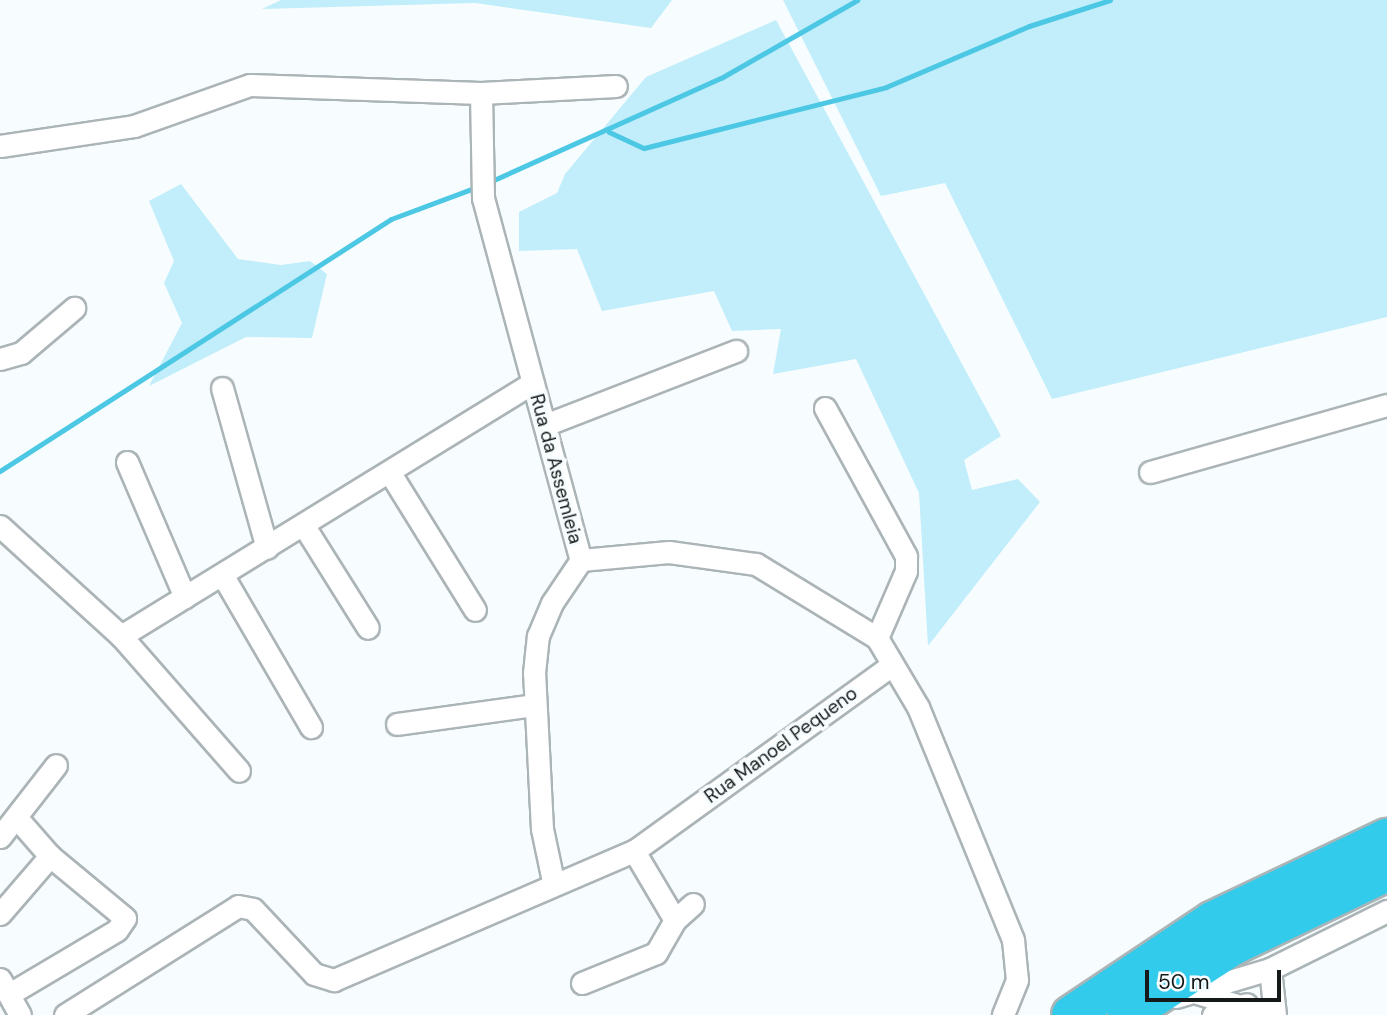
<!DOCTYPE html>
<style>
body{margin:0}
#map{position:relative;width:1387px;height:1015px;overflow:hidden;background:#f7fdfe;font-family:"DM Sans",sans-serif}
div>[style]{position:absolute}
.green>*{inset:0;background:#c1eefa}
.stream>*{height:5px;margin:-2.5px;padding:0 2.5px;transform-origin:2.5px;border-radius:2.5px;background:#4cc7e4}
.roads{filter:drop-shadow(2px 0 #abb4b7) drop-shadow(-2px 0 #abb4b7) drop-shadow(0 2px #abb4b7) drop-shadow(0 -2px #abb4b7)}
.street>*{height:21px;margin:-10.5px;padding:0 10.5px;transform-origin:10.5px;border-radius:10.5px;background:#fff}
.highway>*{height:38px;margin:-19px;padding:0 19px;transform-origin:19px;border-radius:19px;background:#33cbec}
span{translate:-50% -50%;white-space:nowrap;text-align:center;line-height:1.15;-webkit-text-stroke:7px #f7fdfe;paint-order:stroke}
.street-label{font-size:19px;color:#15191a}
.scale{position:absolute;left:1145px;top:970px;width:136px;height:32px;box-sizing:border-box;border:4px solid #15191a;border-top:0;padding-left:9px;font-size:21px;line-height:24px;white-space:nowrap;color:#15191a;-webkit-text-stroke:5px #f7fdfe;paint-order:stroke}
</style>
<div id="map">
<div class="green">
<i style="clip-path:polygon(281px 0,672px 0,651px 28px,475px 3px,262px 9px)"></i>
<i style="clip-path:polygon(783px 0,1387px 0,1387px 317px,1052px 399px,945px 183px,881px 196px)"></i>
<i style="clip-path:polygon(776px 20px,1001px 436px,964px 460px,972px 490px,1018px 479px,1040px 502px,928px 646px,919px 493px,856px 359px,773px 374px,781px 329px,732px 331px,714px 291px,602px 311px,577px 249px,519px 251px,519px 212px,557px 193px,565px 174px,646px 77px)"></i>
<i style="clip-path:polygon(181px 184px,238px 259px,281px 265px,310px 261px,327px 274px,312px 338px,246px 337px,149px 386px,182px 323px,164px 283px,174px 261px,149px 201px)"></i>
</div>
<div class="stream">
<i style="left:609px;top:132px;width:38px;rotate:25deg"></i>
<i style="left:644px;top:148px;width:250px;rotate:-14.1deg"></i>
<i style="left:886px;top:87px;width:155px;rotate:-23.1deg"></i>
<i style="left:1029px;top:26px;width:85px;rotate:-17.8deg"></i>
<i style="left:487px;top:183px;width:256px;rotate:-24.2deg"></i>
<i style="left:721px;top:78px;width:157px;rotate:-29.8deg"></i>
<i style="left:0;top:471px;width:465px;rotate:-32.8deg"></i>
<i style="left:391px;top:219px;width:92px;rotate:-20.4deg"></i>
</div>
<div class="roads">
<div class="street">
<i style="left:481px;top:93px;width:105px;rotate:88.9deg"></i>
<i style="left:483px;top:198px;width:375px;rotate:74.9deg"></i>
<i style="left:0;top:146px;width:135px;rotate:-8.5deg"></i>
<i style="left:134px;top:126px;width:123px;rotate:-19.5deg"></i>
<i style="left:250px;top:85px;width:231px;rotate:2deg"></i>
<i style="left:481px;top:93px;width:135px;rotate:-3deg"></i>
<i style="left:0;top:359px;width:22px;rotate:-16deg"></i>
<i style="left:21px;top:353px;width:70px;rotate:-40.3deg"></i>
<i style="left:222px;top:388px;width:166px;rotate:74.3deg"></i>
<i style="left:825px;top:408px;width:169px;rotate:61.3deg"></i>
<i style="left:906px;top:556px;width:15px;rotate:90deg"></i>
<i style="left:906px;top:571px;width:73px;rotate:113.4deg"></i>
<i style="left:545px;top:425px;width:205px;rotate:-21.2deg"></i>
<i style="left:127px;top:462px;width:147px;rotate:66.8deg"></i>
<i style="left:1150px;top:472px;width:246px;rotate:-15.8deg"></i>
<i style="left:390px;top:473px;width:161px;rotate:58.2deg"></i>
<i style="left:0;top:526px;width:164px;rotate:42.3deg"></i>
<i style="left:121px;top:636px;width:179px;rotate:48.8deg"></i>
<i style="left:304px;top:526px;width:120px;rotate:57.9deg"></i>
<i style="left:581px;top:560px;width:88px;rotate:-5.2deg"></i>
<i style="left:669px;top:552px;width:88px;rotate:7.9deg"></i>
<i style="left:756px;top:564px;width:142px;rotate:31.4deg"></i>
<i style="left:877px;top:638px;width:80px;rotate:59.3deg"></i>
<i style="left:918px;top:707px;width:252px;rotate:67.8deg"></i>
<i style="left:1013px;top:940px;width:40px;rotate:84.3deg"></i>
<i style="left:1017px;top:980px;width:38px;rotate:112deg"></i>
<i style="left:223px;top:576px;width:175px;rotate:59.8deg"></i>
<i style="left:121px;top:636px;width:483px;rotate:-31.6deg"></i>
<i style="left:397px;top:724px;width:138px;rotate:-7.9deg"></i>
<i style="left:0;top:837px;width:91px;rotate:-52.1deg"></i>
<i style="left:634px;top:851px;width:80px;rotate:59.3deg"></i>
<i style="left:675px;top:920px;width:24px;rotate:-42deg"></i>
<i style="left:553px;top:881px;width:53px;rotate:-101.9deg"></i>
<i style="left:542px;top:829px;width:156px;rotate:-92.9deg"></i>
<i style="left:534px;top:673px;width:37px;rotate:-84deg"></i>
<i style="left:538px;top:636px;width:36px;rotate:-67deg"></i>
<i style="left:552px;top:603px;width:52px;rotate:-56deg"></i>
<i style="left:0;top:914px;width:77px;rotate:-49.2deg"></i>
<i style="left:1270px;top:969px;width:46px;rotate:83.8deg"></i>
<i style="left:0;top:979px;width:41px;rotate:60.9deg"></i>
<i style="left:582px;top:983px;width:80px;rotate:-22.1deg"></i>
<i style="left:656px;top:953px;width:38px;rotate:-60deg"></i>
<i style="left:11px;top:993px;width:123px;rotate:-30.7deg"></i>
<i style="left:117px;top:930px;width:14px;rotate:-56deg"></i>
<i style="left:125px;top:918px;width:97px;rotate:-140.4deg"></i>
<i style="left:50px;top:856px;width:50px;rotate:-131deg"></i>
<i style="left:1197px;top:993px;width:77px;rotate:16.6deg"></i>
<i style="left:1176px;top:997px;width:98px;rotate:-16.6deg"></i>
<i style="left:1270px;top:969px;width:131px;rotate:-26.4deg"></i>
<i style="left:65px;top:1015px;width:204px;rotate:-32.2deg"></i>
<i style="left:238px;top:906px;width:15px;rotate:11deg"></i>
<i style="left:253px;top:909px;width:89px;rotate:46.8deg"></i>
<i style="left:314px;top:974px;width:21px;rotate:17deg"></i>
<i style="left:334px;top:980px;width:327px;rotate:-23.3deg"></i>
<i style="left:634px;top:851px;width:318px;rotate:-35.8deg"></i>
<i style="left:1213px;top:1015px;width:35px;rotate:-18deg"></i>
</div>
<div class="highway">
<i style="left:1071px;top:1015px;width:169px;rotate:-33.7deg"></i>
<i style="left:1212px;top:921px;width:194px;rotate:-25.4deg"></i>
<i style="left:1127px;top:1015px;width:126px;rotate:-33.1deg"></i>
<i style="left:1233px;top:946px;width:171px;rotate:-25.7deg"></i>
</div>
</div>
<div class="street-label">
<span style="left:556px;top:469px;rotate:75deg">Rua da Assemleia</span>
<span style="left:781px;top:745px;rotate:-36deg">Rua Manoel Pequeno</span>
</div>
<div class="scale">50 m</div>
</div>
